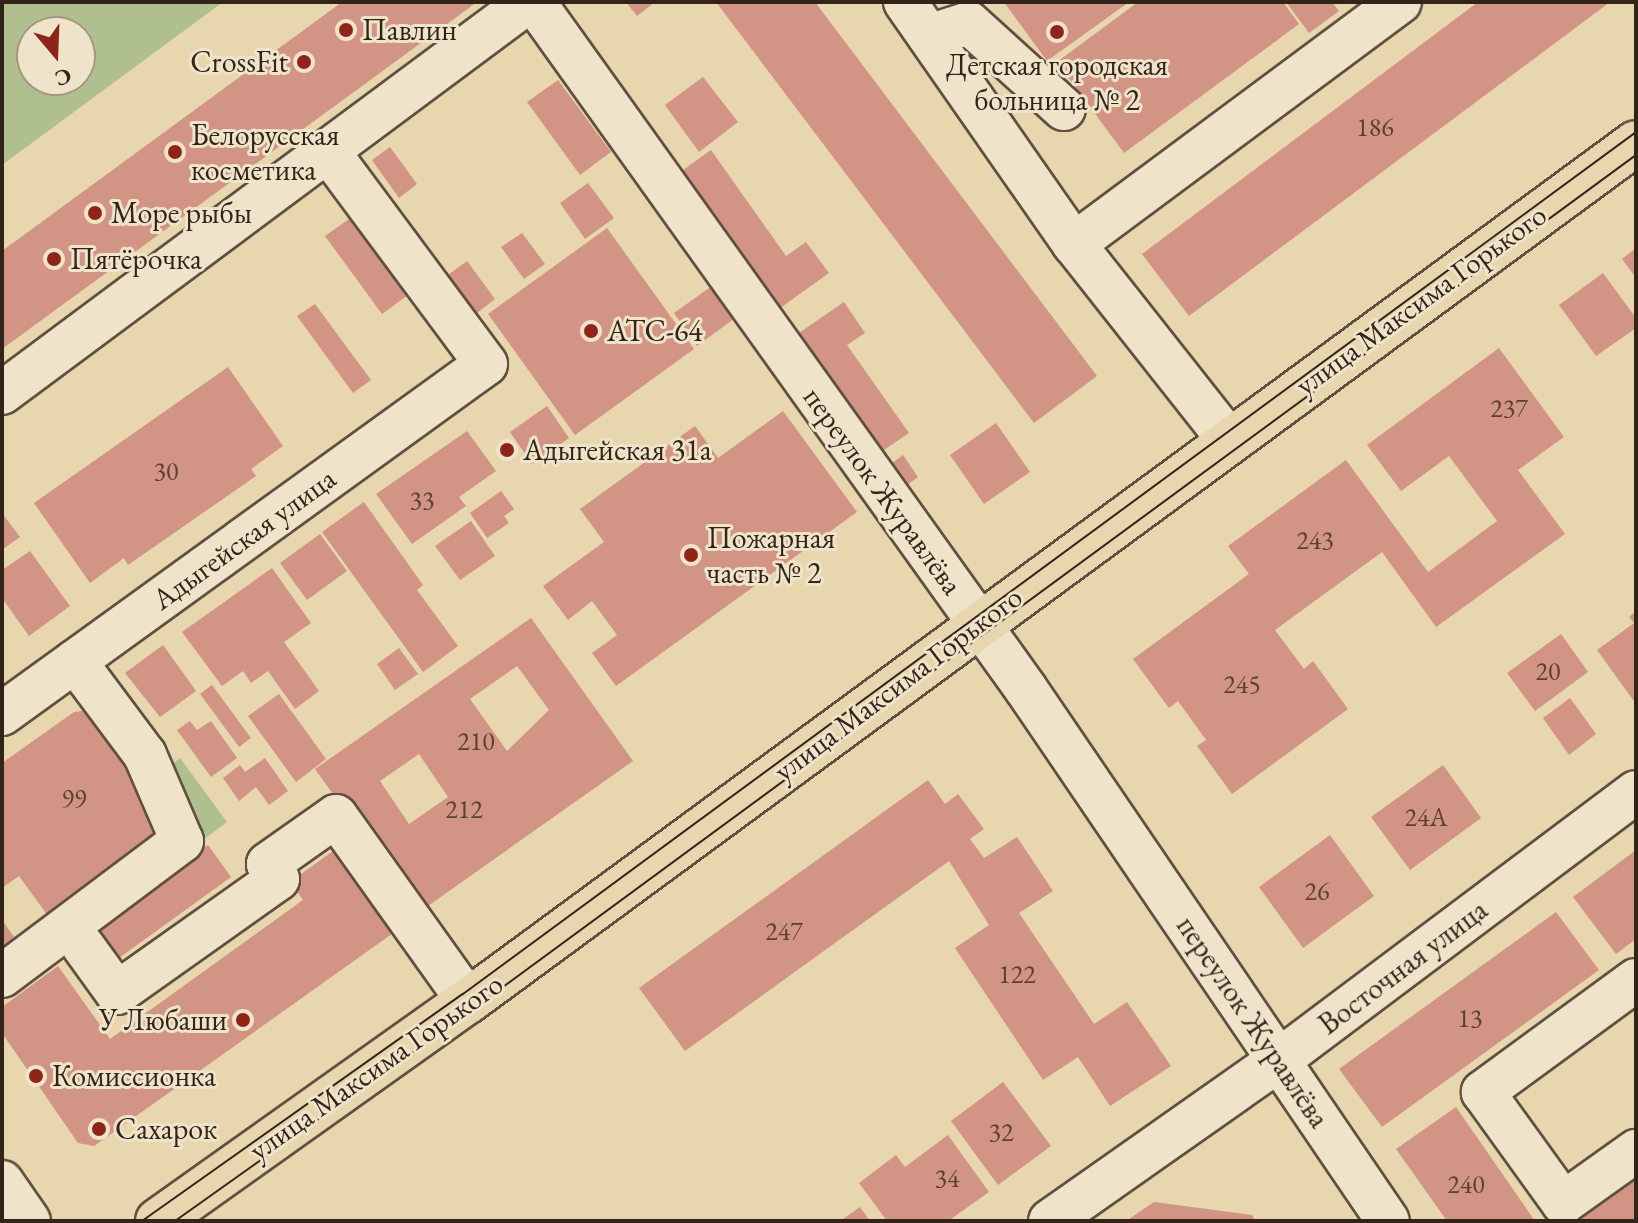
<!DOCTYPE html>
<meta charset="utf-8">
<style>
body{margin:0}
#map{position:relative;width:1638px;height:1223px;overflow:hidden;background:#e7d6ae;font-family:"EB Garamond",serif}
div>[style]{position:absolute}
.green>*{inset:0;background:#b0bf8e}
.building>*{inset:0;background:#d29484}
.roads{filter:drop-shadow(2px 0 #60503f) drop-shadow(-2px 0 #60503f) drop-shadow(0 2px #60503f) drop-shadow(0 -2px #60503f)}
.minor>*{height:42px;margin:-21px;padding:0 21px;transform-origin:21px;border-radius:21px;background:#efe4ca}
.major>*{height:44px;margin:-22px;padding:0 22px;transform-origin:22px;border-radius:22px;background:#e7d6ae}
.tram>*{height:2px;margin:-1px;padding:0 1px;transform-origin:1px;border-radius:1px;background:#33241a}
.dots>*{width:22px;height:22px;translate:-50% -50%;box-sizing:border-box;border:4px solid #efe4ca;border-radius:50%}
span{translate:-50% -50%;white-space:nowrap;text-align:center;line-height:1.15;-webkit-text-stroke:6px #efe4ca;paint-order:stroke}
.number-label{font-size:26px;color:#5b4034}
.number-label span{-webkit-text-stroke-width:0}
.poi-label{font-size:30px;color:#33241a}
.left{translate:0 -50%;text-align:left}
.right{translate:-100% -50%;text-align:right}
.street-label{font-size:30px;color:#33241a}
.frame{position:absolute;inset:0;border:4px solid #33241a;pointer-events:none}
.north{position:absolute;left:16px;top:16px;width:80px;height:80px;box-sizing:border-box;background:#efe4ca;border:2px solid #a49784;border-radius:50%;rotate:161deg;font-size:22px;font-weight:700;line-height:32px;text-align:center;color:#33241a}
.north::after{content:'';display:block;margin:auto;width:28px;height:36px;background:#8f2418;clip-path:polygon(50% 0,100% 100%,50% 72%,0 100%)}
</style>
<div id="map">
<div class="green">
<i style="clip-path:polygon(evenodd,2px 2px,223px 2px,2px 165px,2px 2px,32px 32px,80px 32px,80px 80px,32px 80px,32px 32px)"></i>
<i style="clip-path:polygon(180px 758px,227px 822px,199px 843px,161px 773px)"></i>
</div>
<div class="building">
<i style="clip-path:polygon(342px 2px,477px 2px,2px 349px,2px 251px)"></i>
<i style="clip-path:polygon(626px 2px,655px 2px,637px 16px)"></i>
<i style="clip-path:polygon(716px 2px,815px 2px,1097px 376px,1034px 423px)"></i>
<i style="clip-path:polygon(1004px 2px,1129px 2px,1047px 61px)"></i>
<i style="clip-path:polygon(1138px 2px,1283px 2px,1299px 24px,1124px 153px,1057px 62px)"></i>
<i style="clip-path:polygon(1286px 2px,1332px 2px,1339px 11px,1309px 33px)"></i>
<i style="clip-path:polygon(1478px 2px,1610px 2px,1189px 316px,1142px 254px)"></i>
<i style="clip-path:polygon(703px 77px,738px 122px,699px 152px,665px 105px)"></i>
<i style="clip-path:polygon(558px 80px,611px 152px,580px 175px,527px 102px)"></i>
<i style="clip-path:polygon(390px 147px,417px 184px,399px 198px,372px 160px)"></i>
<i style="clip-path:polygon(711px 150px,786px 256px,806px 242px,829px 273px,776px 311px,679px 173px)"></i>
<i style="clip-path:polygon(588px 183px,614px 218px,585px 239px,560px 203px)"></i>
<i style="clip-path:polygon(356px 214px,412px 292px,382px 314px,325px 236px)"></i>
<i style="clip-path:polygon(607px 228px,694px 349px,575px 435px,488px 314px)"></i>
<i style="clip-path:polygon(522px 233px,545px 264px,524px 279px,501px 247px)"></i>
<i style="clip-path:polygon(1636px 248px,1636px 278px,1622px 259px)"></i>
<i style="clip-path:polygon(467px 261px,495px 299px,473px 316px,445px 277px)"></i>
<i style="clip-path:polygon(1603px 273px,1636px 318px,1636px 328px,1596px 356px,1559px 305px)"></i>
<i style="clip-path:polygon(712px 286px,735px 318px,697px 346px,674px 313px)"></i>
<i style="clip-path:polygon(844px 302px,865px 333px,847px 345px,909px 433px,878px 454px,796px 335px)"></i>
<i style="clip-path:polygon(315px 304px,371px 380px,353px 393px,297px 316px)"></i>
<i style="clip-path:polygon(1499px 348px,1564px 437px,1518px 470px,1565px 534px,1436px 627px,1382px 552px,1275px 630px,1304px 669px,1313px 661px,1348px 709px,1232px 794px,1197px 746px,1206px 740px,1178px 701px,1169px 708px,1133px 659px,1249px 574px,1228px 546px,1346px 460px,1428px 572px,1497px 521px,1449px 456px,1401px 491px,1367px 445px)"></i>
<i style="clip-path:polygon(228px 367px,283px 446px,251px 469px,256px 476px,128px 565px,124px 558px,90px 583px,34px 503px)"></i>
<i style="clip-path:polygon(547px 406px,569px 438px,532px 464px,510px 432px)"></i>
<i style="clip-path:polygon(783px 411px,857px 512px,616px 686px,592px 653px,617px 635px,592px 601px,568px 620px,543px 586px,604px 542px,580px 509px,695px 426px,718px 458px)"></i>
<i style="clip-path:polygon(996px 423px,1030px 472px,984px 504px,950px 455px)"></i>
<i style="clip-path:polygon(467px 431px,496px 471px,459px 497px,466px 506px,412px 544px,376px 494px)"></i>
<i style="clip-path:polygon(903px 455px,918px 477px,899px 491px,884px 469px)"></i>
<i style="clip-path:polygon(501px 491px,514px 509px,504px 516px,509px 523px,487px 538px,470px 513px)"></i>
<i style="clip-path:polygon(364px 502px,423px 585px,417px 590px,458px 646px,423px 672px,322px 532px)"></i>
<i style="clip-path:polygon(2px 513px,20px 537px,2px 550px)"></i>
<i style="clip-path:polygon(471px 521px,495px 556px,460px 580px,435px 546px)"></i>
<i style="clip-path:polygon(320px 534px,347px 571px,307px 600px,280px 563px)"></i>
<i style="clip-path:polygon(30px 551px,70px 606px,29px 636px,2px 598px,2px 570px)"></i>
<i style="clip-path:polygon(272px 568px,311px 623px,284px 642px,319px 691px,295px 709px,268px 671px,251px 683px,243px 671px,222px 686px,182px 632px)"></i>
<i style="clip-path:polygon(1636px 611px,1636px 704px,1597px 650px,1634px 623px,1629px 617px)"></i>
<i style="clip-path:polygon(evenodd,531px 618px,633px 761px,418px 913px,315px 769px,531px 618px,517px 666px,549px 710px,507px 751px,470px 699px,517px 666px,531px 618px,419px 754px,448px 797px,409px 824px,380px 781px,419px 754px)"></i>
<i style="clip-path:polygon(1561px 634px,1588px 672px,1535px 711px,1507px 673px)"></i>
<i style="clip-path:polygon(163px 645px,196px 691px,160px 717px,125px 673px)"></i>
<i style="clip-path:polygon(399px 648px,418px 674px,395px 690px,377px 664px)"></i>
<i style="clip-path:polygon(212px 685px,251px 738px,239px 747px,200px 694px)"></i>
<i style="clip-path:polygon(279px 694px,326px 759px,296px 782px,248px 716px)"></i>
<i style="clip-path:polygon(1570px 698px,1596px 734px,1569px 755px,1543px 718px)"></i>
<i style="clip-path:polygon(91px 710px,105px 717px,165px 837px,51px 920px,19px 876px,2px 888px,2px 763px,74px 712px)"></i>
<i style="clip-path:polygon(190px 721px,197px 730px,211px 721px,237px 758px,211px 777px,177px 730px)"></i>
<i style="clip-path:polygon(265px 758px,288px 791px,269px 805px,256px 787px,239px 801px,223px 778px,240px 765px,245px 772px)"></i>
<i style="clip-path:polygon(1443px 765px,1481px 818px,1410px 870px,1371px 817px)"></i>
<i style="clip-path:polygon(928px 780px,945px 804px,958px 794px,984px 829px,970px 839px,984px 858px,1017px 837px,1053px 891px,1019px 913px,1094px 1024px,1127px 1002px,1171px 1066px,1110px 1106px,1078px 1057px,1043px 1080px,955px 948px,989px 925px,949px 861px,685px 1051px,639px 988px)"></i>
<i style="clip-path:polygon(1330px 835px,1374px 896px,1303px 948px,1259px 887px)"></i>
<i style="clip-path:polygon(344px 843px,403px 926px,94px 1146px,78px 1143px,2px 1033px,2px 1007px,58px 966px,110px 1039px,303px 900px,290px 882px)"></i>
<i style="clip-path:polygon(208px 845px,231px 877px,108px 966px,85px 933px)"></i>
<i style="clip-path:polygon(1636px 850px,1636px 939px,1616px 954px,1573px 897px)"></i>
<i style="clip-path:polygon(1556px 912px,1599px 970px,1382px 1127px,1339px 1069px)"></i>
<i style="clip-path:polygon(2px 920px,19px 944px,2px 956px)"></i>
<i style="clip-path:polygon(1003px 1082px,1051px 1146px,998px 1185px,951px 1121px)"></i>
<i style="clip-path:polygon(1456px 1107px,1535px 1221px,1447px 1221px,1396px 1149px)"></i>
<i style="clip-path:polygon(948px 1135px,989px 1192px,948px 1221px,887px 1221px,859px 1183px,896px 1155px,905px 1167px)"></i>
<i style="clip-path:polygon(1636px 1179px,1636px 1221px,1578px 1221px)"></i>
<i style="clip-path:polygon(1154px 1202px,1252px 1215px,1255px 1221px,1126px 1221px)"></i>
<i style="clip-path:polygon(860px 1207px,870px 1221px,840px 1221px)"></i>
</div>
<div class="roads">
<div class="minor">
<i style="left:534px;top:2px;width:845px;rotate:54.39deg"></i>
<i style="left:1026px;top:689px;width:643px;rotate:55.77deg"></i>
<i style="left:905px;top:2px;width:295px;rotate:55.1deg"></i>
<i style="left:1074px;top:244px;width:250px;rotate:51.7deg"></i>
<i style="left:929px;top:36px;width:42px;rotate:-18deg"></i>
<i style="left:969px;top:23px;width:128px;rotate:42.2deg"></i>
<i style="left:1074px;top:244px;width:406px;rotate:-36.6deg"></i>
<i style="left:2px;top:393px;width:655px;rotate:-36.63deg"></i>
<i style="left:2px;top:714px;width:597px;rotate:-35.87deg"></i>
<i style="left:486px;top:364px;width:265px;rotate:-126.6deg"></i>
<i style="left:83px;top:946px;width:58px;rotate:54.1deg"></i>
<i style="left:117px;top:993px;width:197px;rotate:-35.3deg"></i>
<i style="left:278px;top:879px;width:18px;rotate:-124deg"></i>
<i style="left:268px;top:864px;width:83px;rotate:-35.2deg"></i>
<i style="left:336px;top:816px;width:227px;rotate:54.5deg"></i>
<i style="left:2px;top:976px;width:225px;rotate:-36.9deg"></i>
<i style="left:182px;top:841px;width:94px;rotate:-113.3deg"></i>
<i style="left:145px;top:755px;width:117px;rotate:-126.7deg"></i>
<i style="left:1636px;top:980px;width:190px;rotate:143.8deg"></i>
<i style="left:1483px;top:1092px;width:137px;rotate:54.2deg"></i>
<i style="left:1563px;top:1203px;width:90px;rotate:-35.5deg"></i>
<i style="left:2px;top:1182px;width:47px;rotate:55.3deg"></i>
<i style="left:1050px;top:1221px;width:280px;rotate:-35.1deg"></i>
<i style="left:1279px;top:1060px;width:446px;rotate:-36.9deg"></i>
</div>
<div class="major">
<i style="left:158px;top:1221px;width:380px;rotate:-35.4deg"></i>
<i style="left:468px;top:1001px;width:1449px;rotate:-36.3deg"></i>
</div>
</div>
<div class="tram">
<i style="left:142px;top:1221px;width:393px;rotate:-35.3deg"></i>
<i style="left:463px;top:994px;width:1456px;rotate:-36.31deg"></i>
<i style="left:175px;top:1221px;width:366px;rotate:-35.4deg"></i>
<i style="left:473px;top:1009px;width:1443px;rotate:-36.29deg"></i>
</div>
<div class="dots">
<i style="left:346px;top:30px;background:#8f2418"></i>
<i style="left:1057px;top:32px;background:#8f2418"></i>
<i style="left:304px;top:62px;background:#8f2418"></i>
<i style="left:175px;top:152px;background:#8f2418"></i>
<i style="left:95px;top:213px;background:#8f2418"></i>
<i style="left:54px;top:259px;background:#8f2418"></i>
<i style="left:591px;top:331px;background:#8f2418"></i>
<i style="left:507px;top:450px;background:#8f2418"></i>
<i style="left:691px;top:555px;background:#8f2418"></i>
<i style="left:243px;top:1020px;background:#8f2418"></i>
<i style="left:36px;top:1076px;background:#8f2418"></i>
<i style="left:99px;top:1129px;background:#8f2418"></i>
</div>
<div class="number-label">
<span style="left:1375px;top:128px">186</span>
<span style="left:1509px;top:409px">237</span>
<span style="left:166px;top:472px">30</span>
<span style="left:422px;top:501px">33</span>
<span style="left:1315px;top:541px">243</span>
<span style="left:1548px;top:672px">20</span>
<span style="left:1242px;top:685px">245</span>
<span style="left:476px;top:742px">210</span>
<span style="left:74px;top:800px">99</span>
<span style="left:464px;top:810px">212</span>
<span style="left:1426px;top:818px">24А</span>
<span style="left:1317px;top:892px">26</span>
<span style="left:784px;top:932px">247</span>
<span style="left:1017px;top:975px">122</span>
<span style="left:1470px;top:1019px">13</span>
<span style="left:1001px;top:1133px">32</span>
<span style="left:947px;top:1179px">34</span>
<span style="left:1466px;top:1185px">240</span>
</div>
<div class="poi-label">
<span class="left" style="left:362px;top:30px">Павлин</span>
<span class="right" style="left:288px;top:62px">CrossFit</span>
<span style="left:1057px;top:82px">Детская городская<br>больница № 2</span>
<span class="left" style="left:191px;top:152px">Белорусская<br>косметика</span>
<span class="left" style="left:111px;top:213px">Море рыбы</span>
<span class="left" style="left:70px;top:259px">Пятёрочка</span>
<span class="left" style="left:607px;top:331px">АТС-64</span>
<span class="left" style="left:523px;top:450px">Адыгейская 31а</span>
<span class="left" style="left:707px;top:555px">Пожарная<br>часть № 2</span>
<span class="right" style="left:227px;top:1020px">У Любаши</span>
<span class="left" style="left:52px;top:1076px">Комиссионка</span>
<span class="left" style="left:115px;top:1129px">Сахарок</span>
</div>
<div class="street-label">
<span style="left:1421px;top:300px;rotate:-36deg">улица Максима Горького</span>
<span style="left:883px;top:491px;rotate:54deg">переулок Журавлёва</span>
<span style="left:244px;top:539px;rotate:-36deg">Адыгейская улица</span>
<span style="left:898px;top:684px;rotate:-37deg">улица Максима Горького</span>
<span style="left:1403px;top:967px;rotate:-37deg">Восточная улица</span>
<span style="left:1253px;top:1022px;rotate:56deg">переулок Журавлёва</span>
<span style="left:376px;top:1067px;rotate:-35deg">улица Максима Горького</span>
</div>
<div class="frame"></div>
<div class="north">С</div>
</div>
